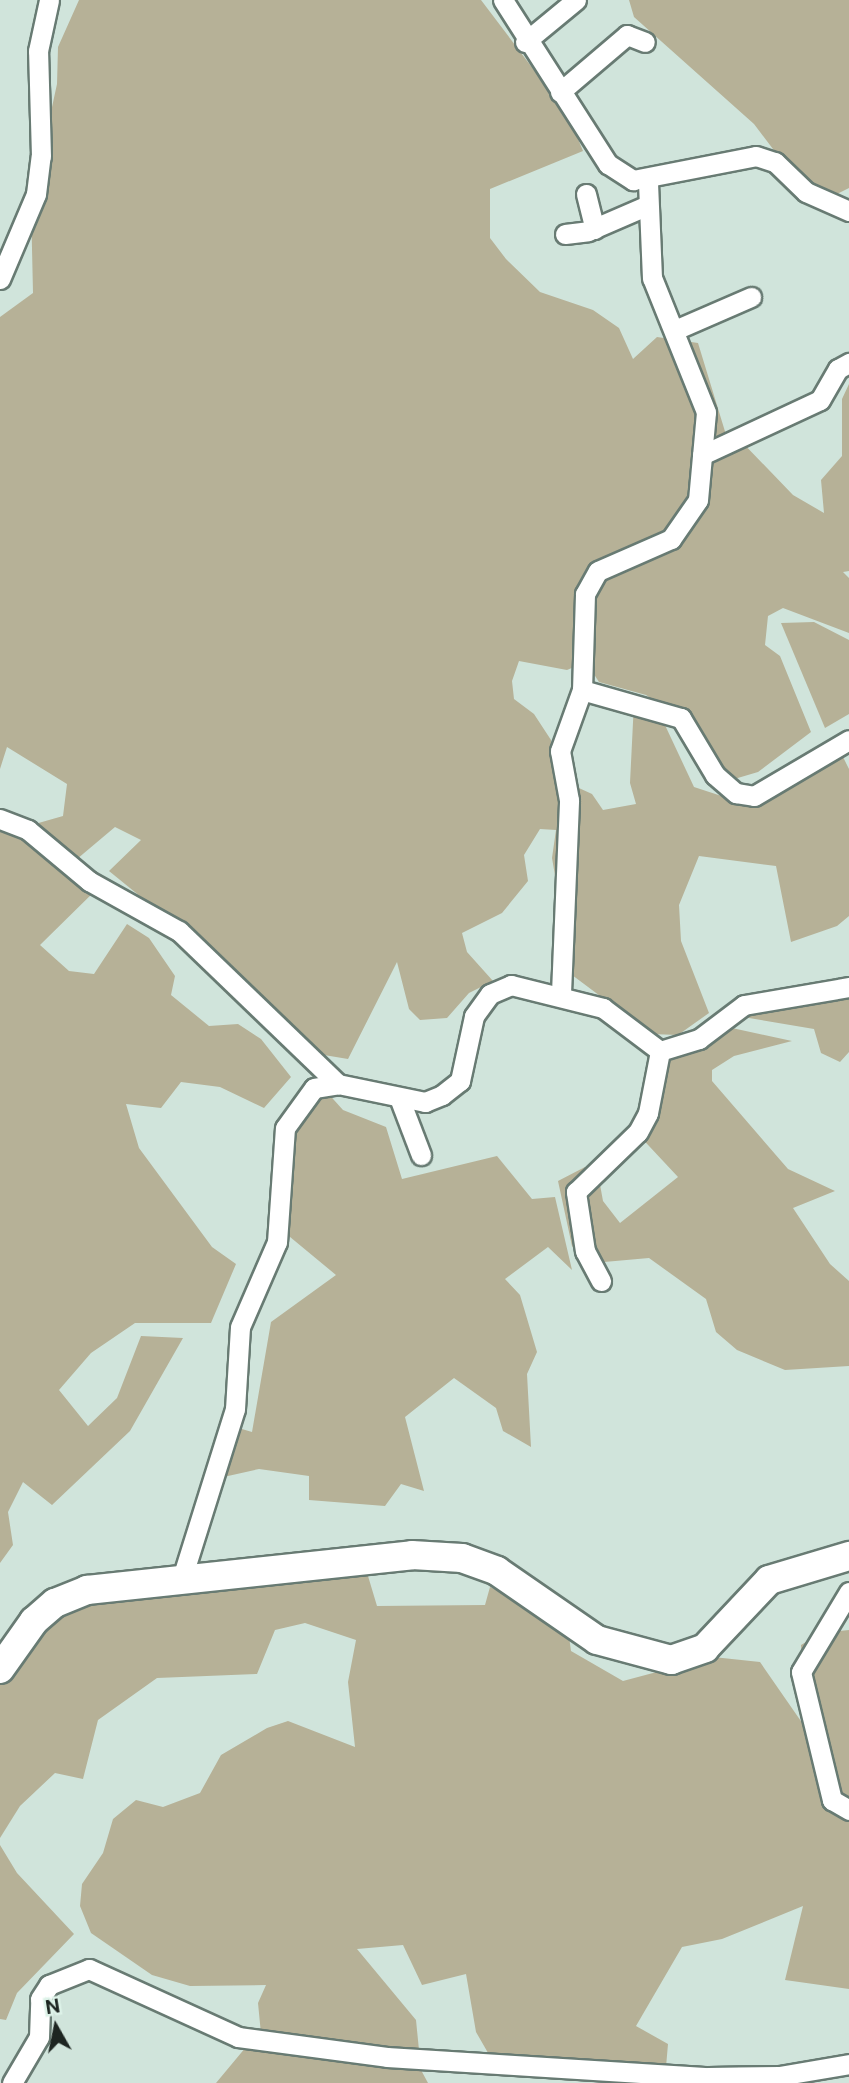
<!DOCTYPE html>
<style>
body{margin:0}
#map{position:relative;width:849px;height:2083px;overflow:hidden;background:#d0e4db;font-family:"Public Sans",sans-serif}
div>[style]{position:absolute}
.green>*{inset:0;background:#b6b197}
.roads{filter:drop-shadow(2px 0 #687b73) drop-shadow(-2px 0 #687b73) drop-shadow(0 2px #687b73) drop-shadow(0 -2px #687b73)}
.street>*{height:19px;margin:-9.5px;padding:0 9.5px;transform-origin:9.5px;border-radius:9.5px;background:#fff}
.secondary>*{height:28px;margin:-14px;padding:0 14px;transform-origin:14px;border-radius:14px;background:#fff}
span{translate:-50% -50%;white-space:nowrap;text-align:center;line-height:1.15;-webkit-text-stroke:6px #ddf2e8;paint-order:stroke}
.north{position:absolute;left:21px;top:1992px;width:70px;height:70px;-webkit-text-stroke:5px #ddf2e8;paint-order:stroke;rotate:351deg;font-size:19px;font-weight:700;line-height:28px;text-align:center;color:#1d2521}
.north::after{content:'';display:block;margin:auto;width:24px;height:32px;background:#1d2521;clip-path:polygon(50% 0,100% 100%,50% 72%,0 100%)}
</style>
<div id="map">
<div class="green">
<i style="clip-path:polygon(79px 0,481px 0,568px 115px,583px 151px,490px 189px,490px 238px,506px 259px,540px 292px,593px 310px,619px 328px,633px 359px,657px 337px,698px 343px,727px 438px,739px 439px,793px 495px,824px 513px,821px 480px,842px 456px,842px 399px,849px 384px,849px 571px,843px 572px,849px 578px,849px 633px,783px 608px,768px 616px,765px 645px,780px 656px,811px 732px,758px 772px,731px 780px,680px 718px,646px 695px,599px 682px,586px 662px,567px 670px,519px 661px,512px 681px,514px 699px,534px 714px,551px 740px,557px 778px,592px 794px,603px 810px,636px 804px,630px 783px,634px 702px,664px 723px,694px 787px,752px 806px,838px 747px,849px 769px,849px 916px,837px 926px,791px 942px,776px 866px,699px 856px,679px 905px,681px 941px,709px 1013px,678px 1035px,651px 1034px,572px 975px,552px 858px,556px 830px,540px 829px,524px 855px,528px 881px,502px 913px,462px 933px,467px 952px,493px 981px,469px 993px,447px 1018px,420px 1020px,409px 1009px,397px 962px,348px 1059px,306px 1052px,219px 974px,188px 955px,141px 897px,109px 871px,141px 840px,115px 827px,77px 859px,28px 826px,63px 816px,67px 784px,7px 747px,0 769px,0 317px,33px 293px,31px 204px,57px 84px,58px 47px)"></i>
<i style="clip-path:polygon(629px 0,849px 0,849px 188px,831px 197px,779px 157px,754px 124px,634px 17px)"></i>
<i style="clip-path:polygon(814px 622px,849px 640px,849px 714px,825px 728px,781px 623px)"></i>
<i style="clip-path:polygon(0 827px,101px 885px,40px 945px,69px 971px,94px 974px,127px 924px,149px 938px,175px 976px,171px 995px,209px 1026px,238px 1024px,261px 1039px,291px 1077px,264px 1108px,220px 1087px,181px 1082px,161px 1108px,126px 1104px,139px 1148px,212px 1247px,236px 1264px,211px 1323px,135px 1323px,91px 1353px,59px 1390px,88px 1426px,117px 1398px,141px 1336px,183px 1338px,130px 1431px,52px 1505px,23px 1482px,8px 1512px,13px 1545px,0 1563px)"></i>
<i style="clip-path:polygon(849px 993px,849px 1052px,840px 1062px,821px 1053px,814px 1029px,743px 1017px,781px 1000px)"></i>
<i style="clip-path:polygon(732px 1028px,792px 1041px,734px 1056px,712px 1070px,712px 1081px,788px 1169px,835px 1191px,793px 1208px,830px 1264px,849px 1281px,849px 1366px,785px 1370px,737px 1350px,716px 1332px,706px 1299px,649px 1258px,604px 1262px,592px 1278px,572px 1246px,558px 1181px,585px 1167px,599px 1179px,603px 1201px,620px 1223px,678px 1177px,635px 1131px,667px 1059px)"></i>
<i style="clip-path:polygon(325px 1090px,343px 1110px,386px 1127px,402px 1179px,497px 1156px,532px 1199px,555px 1197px,572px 1270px,548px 1247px,505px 1279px,520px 1295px,537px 1352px,527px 1374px,531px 1447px,503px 1431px,496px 1408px,454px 1378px,405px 1417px,424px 1491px,401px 1484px,385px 1506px,309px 1500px,309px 1476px,259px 1469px,210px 1480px,225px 1424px,252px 1432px,271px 1322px,336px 1275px,278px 1227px,283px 1121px)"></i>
<i style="clip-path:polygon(365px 1566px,377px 1606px,485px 1605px,490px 1587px,567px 1622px,571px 1651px,623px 1681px,713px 1657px,760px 1662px,805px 1727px,801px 1645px,821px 1633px,849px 1630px,849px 1989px,785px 1980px,803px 1906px,722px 1939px,682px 1947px,636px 2026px,668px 2044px,666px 2067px,495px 2065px,476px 2032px,466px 1974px,422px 1985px,403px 1945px,357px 1949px,416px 2020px,421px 2070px,428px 2083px,216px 2083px,246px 2047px,262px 2044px,258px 2003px,266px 1985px,190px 1986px,152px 1975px,91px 1933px,80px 1906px,82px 1884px,103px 1853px,113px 1819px,136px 1800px,163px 1807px,200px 1793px,221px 1755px,267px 1728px,288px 1721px,355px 1747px,348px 1682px,356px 1640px,305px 1623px,275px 1630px,257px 1674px,157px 1678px,98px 1720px,83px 1779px,55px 1773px,20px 1806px,0 1838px,0 1657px,62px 1601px)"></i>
<i style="clip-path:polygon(0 1845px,17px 1873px,74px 1934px,17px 1993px,6px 2020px,0 2019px)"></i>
</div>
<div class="roads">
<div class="street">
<i style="left:503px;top:0;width:195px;rotate:57.4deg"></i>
<i style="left:608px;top:164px;width:30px;rotate:33deg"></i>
<i style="left:633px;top:180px;width:125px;rotate:-11deg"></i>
<i style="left:756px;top:156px;width:20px;rotate:18deg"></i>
<i style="left:775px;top:162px;width:43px;rotate:44.1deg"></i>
<i style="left:806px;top:192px;width:47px;rotate:23.8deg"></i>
<i style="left:525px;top:42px;width:66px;rotate:-39.5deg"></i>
<i style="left:560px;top:92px;width:88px;rotate:-40.4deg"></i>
<i style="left:627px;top:35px;width:19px;rotate:21deg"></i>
<i style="left:586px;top:194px;width:36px;rotate:76deg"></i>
<i style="left:565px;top:234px;width:23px;rotate:-7deg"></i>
<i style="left:588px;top:231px;width:63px;rotate:-23.3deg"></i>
<i style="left:0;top:279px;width:92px;rotate:-67deg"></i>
<i style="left:36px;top:194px;width:38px;rotate:-83deg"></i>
<i style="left:41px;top:156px;width:105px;rotate:-91.6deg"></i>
<i style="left:38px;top:51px;width:52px;rotate:-77.8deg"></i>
<i style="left:675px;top:330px;width:83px;rotate:-23.5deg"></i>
<i style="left:702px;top:455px;width:130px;rotate:-25deg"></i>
<i style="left:820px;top:400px;width:36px;rotate:-60deg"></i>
<i style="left:838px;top:369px;width:13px;rotate:-29deg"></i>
<i style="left:582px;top:690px;width:103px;rotate:15.8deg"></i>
<i style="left:681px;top:718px;width:66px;rotate:59.2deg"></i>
<i style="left:715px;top:775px;width:28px;rotate:41deg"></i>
<i style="left:736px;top:793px;width:18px;rotate:9deg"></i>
<i style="left:754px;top:796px;width:110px;rotate:-30.5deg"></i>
<i style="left:0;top:819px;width:30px;rotate:21deg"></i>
<i style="left:28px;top:830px;width:80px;rotate:39.9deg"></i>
<i style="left:89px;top:881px;width:103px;rotate:29.1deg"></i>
<i style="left:179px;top:931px;width:221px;rotate:43.9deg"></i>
<i style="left:561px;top:993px;width:193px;rotate:-87.6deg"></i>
<i style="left:569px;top:800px;width:50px;rotate:-100.4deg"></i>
<i style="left:560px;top:751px;width:65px;rotate:-70.2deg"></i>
<i style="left:582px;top:690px;width:96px;rotate:-88.2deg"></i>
<i style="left:585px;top:594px;width:26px;rotate:-61deg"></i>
<i style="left:598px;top:571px;width:80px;rotate:-23.7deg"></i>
<i style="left:671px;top:539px;width:47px;rotate:-55.3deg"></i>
<i style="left:698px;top:500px;width:88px;rotate:-84.8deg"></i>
<i style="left:706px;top:412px;width:144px;rotate:-111.9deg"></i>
<i style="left:652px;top:278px;width:96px;rotate:-92.4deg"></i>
<i style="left:400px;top:1100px;width:59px;rotate:69.1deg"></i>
<i style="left:601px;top:1281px;width:34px;rotate:-118deg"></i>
<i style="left:585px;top:1251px;width:60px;rotate:-98.7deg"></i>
<i style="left:576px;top:1192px;width:86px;rotate:-44.1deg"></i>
<i style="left:638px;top:1132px;width:21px;rotate:-62deg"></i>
<i style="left:648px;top:1113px;width:63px;rotate:-79deg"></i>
<i style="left:182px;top:1578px;width:177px;rotate:-72.6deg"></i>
<i style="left:235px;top:1409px;width:82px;rotate:-86.5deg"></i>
<i style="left:240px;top:1327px;width:93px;rotate:-66.5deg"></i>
<i style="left:277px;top:1242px;width:114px;rotate:-86deg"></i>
<i style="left:285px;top:1128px;width:49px;rotate:-54.1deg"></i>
<i style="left:314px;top:1088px;width:24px;rotate:-9deg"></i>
<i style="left:338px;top:1084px;width:89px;rotate:11.7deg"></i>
<i style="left:425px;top:1102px;width:18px;rotate:-22deg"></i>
<i style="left:442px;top:1095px;width:23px;rotate:-38deg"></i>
<i style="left:460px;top:1081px;width:66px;rotate:-77.8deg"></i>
<i style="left:474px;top:1016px;width:27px;rotate:-54deg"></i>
<i style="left:490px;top:994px;width:23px;rotate:-23deg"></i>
<i style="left:511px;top:985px;width:95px;rotate:14deg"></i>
<i style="left:603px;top:1008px;width:71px;rotate:37deg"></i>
<i style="left:660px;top:1051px;width:41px;rotate:-17.1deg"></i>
<i style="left:699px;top:1039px;width:56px;rotate:-37.1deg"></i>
<i style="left:744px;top:1005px;width:107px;rotate:-9.7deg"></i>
<i style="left:849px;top:1592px;width:93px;rotate:121deg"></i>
<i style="left:801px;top:1672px;width:132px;rotate:76.4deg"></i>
<i style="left:832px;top:1800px;width:20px;rotate:30deg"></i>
<i style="left:12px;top:2083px;width:53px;rotate:-59.6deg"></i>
<i style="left:39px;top:2037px;width:38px;rotate:-88deg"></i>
<i style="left:40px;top:1999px;width:17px;rotate:-57deg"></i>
<i style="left:49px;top:1985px;width:43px;rotate:-21.8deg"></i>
<i style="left:89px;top:1969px;width:164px;rotate:24.5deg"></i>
<i style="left:238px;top:2037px;width:150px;rotate:7.6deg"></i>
<i style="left:387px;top:2057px;width:322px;rotate:3.6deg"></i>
<i style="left:708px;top:2077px;width:71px;rotate:-0.8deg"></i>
<i style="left:779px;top:2076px;width:71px;rotate:-9.7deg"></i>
</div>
<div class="secondary">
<i style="left:0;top:1669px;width:59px;rotate:-54.7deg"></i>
<i style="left:34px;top:1621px;width:28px;rotate:-41deg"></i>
<i style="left:55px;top:1603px;width:35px;rotate:-22deg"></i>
<i style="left:87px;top:1590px;width:327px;rotate:-6.1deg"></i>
<i style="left:412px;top:1555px;width:50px;rotate:3.4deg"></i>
<i style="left:462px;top:1558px;width:37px;rotate:20deg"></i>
<i style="left:497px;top:1571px;width:121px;rotate:34.6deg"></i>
<i style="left:597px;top:1640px;width:77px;rotate:15.1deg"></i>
<i style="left:671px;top:1660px;width:36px;rotate:-19deg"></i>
<i style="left:705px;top:1648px;width:93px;rotate:-46.7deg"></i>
<i style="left:769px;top:1580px;width:84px;rotate:-16.7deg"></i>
</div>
</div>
<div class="north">N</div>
</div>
